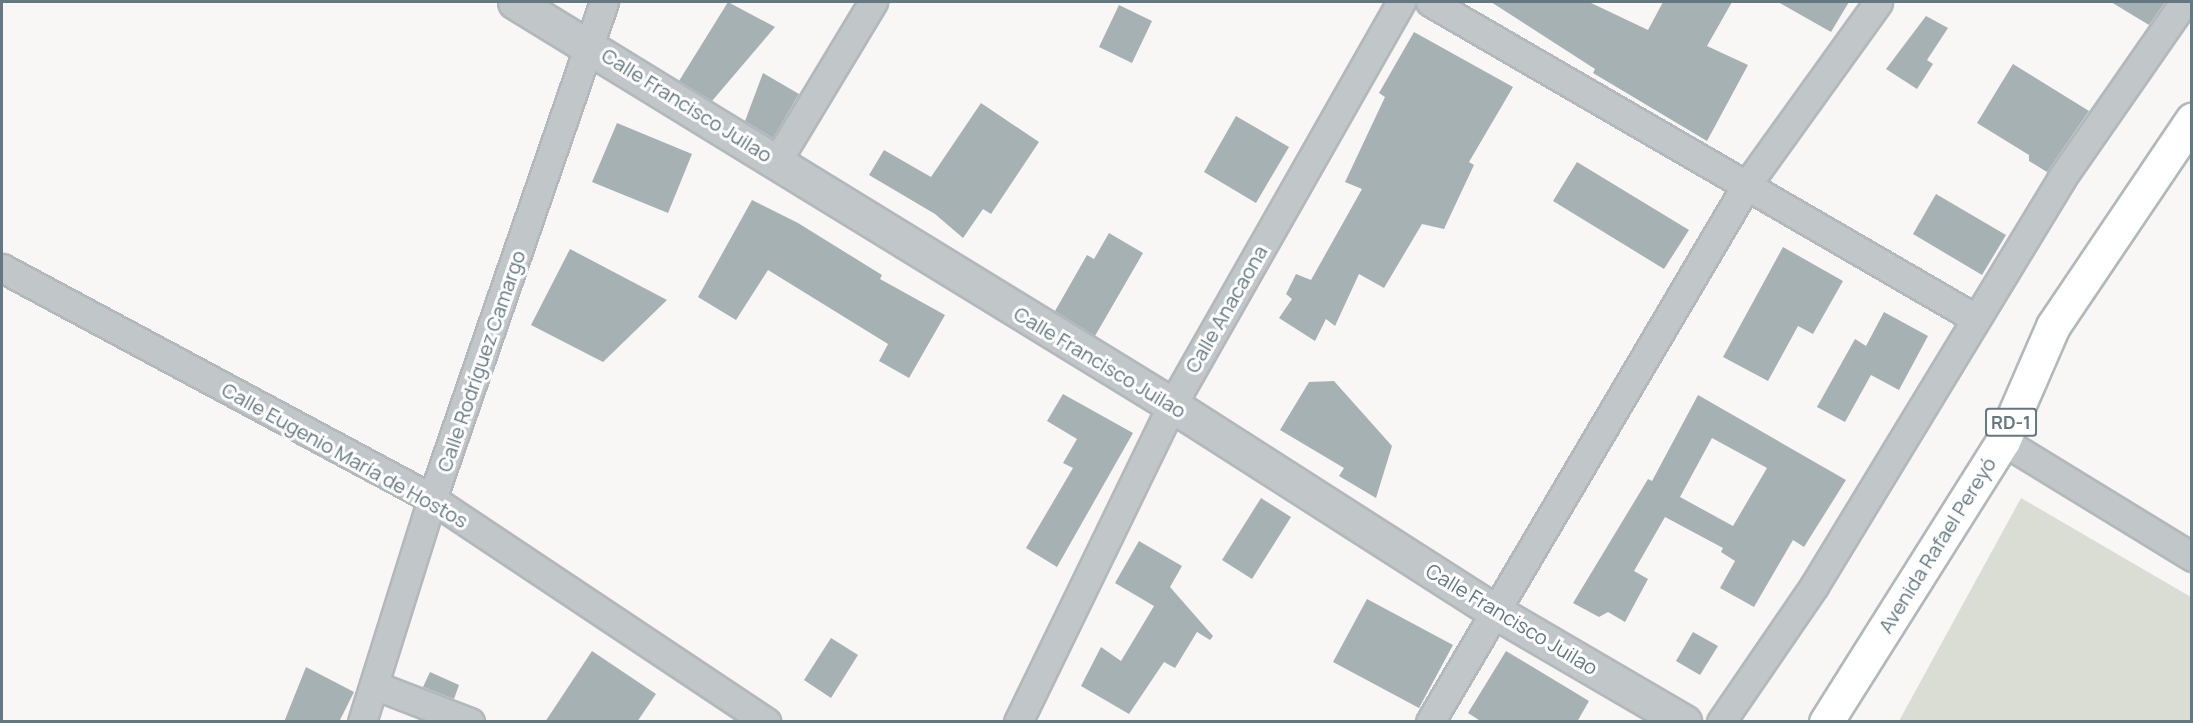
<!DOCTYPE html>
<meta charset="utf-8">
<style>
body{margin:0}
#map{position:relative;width:2193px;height:723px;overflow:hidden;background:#f8f7f5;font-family:Manrope,sans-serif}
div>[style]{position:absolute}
.green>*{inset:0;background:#d9ddd4}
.building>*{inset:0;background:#a6b1b4}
.roads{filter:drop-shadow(2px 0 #b2b8bb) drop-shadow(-2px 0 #b2b8bb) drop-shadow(0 2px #b2b8bb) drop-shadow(0 -2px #b2b8bb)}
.minor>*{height:27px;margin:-13.5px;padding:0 13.5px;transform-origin:13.5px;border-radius:13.5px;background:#c1c6c9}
.tertiary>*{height:33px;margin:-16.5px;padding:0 16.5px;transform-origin:16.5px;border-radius:16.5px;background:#c1c6c9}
.primary>*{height:33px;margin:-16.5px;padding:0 16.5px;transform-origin:16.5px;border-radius:16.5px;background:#fff}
span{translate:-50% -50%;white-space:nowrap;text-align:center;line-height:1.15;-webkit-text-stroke:6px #fff;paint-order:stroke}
.shield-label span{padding:2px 4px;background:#fff;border:2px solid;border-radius:4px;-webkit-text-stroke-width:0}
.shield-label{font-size:18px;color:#637880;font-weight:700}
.street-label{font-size:20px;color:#637880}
.frame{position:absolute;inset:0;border:3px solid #637880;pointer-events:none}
</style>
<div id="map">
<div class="green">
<i style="clip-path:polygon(2021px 498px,2191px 597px,2191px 721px,1899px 721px)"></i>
</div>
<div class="building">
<i style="clip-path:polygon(728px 2px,775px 27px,712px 101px,679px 81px)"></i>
<i style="clip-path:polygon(1491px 2px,1589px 2px,1648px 30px,1663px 2px,1732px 2px,1707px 46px,1748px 65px,1707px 141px,1593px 73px,1595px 69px)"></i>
<i style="clip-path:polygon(1778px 2px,1849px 2px,1831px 32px)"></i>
<i style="clip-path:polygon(2111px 2px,2165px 2px,2149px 25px)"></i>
<i style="clip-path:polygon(1119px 5px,1152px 21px,1132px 63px,1099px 47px)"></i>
<i style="clip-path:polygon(1926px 16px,1948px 28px,1927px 60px,1933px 64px,1917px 89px,1886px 69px)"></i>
<i style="clip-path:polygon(1414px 32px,1513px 87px,1469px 162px,1474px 165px,1444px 229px,1422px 224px,1384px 288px,1359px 274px,1335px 326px,1326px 319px,1315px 341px,1279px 318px,1292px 299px,1286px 294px,1296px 274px,1311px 280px,1362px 189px,1345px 182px,1385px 97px,1379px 93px)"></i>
<i style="clip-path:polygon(2013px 64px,2089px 111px,2047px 172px,2029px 161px,2029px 155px,1977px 123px)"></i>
<i style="clip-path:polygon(763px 73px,799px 94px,773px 138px,745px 121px)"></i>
<i style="clip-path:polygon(981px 103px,1039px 142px,991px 214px,983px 209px,963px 238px,935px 214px,869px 175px,884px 150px,931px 177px)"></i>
<i style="clip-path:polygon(1236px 116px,1289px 147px,1256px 203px,1204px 172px)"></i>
<i style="clip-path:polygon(617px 123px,692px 154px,668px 213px,592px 182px)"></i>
<i style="clip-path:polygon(1577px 162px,1689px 230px,1664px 269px,1553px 201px)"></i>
<i style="clip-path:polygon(1936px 194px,2006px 235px,1982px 275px,1913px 234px)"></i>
<i style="clip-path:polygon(752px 200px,798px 223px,882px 275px,880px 279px,945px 315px,909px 378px,879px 361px,888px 344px,768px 270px,736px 320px,698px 297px)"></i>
<i style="clip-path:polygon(1109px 233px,1143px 253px,1095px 336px,1055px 311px,1087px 255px,1094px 259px)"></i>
<i style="clip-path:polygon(1783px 247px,1843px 281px,1813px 334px,1798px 326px,1768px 381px,1723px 357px)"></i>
<i style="clip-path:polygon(570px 249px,667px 300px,603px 362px,531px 325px)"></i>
<i style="clip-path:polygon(1884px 312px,1928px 336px,1899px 390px,1871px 375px,1845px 422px,1817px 407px,1855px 339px,1866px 346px)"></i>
<i style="clip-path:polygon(1334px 381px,1392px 446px,1376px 498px,1339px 476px,1344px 468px,1280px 430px,1309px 382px)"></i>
<i style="clip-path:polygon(1063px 394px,1133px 433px,1057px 567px,1026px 548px,1073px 468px,1063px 463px,1077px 439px,1047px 421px)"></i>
<i style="clip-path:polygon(evenodd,1698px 395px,1846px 480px,1804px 547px,1793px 540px,1754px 607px,1720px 588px,1735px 561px,1721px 552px,1723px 548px,1665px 517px,1634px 571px,1648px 579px,1625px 622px,1608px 612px,1599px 617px,1573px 603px,1648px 479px,1652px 481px,1698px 395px,1712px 438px,1767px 468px,1733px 526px,1680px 497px,1712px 438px)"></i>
<i style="clip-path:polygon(1261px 498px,1291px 517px,1252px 579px,1222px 560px)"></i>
<i style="clip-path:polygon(1139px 541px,1182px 566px,1170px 587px,1213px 636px,1210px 640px,1197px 632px,1175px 668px,1164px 662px,1129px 714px,1081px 686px,1101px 647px,1121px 661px,1154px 606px,1115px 583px)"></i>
<i style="clip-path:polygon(1367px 599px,1453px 645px,1419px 708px,1333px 662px)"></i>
<i style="clip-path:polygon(1693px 632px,1718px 646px,1700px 675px,1676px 661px)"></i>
<i style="clip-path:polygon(831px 638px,858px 655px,831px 698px,804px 680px)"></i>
<i style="clip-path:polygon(592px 651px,656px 694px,637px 722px,545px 722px)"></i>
<i style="clip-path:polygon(1506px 651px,1589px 701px,1577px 722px,1482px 722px,1468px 713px)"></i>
<i style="clip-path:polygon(306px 667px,354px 692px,339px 722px,284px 722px)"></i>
<i style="clip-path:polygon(430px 672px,459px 685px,454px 699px,423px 687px)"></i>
</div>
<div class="roads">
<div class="minor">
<i style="left:1430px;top:2px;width:630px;rotate:30.11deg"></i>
<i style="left:777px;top:161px;width:186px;rotate:-58.9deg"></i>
<i style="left:2px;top:268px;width:488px;rotate:28.2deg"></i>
<i style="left:432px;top:499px;width:402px;rotate:33.7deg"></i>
<i style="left:2003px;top:441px;width:222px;rotate:31.5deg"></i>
<i style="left:374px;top:685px;width:103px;rotate:21.1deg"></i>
<i style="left:362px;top:722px;width:234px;rotate:-72.6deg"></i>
<i style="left:432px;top:499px;width:526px;rotate:-70.91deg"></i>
<i style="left:1018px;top:722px;width:352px;rotate:-64.1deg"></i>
<i style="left:1172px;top:405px;width:464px;rotate:-60.4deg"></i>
<i style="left:1430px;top:722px;width:622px;rotate:-59.48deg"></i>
<i style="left:1746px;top:186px;width:226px;rotate:-54.3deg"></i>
<i style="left:1721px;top:722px;width:165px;rotate:-55.6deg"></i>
<i style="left:1814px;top:586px;width:476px;rotate:-58.7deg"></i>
<i style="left:2061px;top:179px;width:216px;rotate:-55.2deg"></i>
</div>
<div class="tertiary">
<i style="left:515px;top:2px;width:771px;rotate:31.52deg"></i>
<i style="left:1172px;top:405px;width:384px;rotate:32.6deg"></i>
<i style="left:1496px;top:612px;width:218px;rotate:30.3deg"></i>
</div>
<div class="primary">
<i style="left:1826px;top:722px;width:332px;rotate:-57.8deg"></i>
<i style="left:2003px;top:441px;width:125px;rotate:-66.5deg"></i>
<i style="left:2053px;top:326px;width:249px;rotate:-56deg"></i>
</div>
</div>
<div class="shield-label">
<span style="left:2011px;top:422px">RD-1</span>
</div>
<div class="street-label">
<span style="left:687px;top:105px;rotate:32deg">Calle Francisco Juilao</span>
<span style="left:1226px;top:309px;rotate:-60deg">Calle Anacaona</span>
<span style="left:481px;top:361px;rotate:-71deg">Calle Rodríguez Camargo</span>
<span style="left:1100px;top:362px;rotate:31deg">Calle Francisco Juilao</span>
<span style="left:345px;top:455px;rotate:29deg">Calle Eugenio María de Hostos</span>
<span style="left:1937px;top:545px;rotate:-58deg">Avenida Rafael Pereyó</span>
<span style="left:1512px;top:619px;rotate:31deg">Calle Francisco Juilao</span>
</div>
<div class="frame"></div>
</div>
